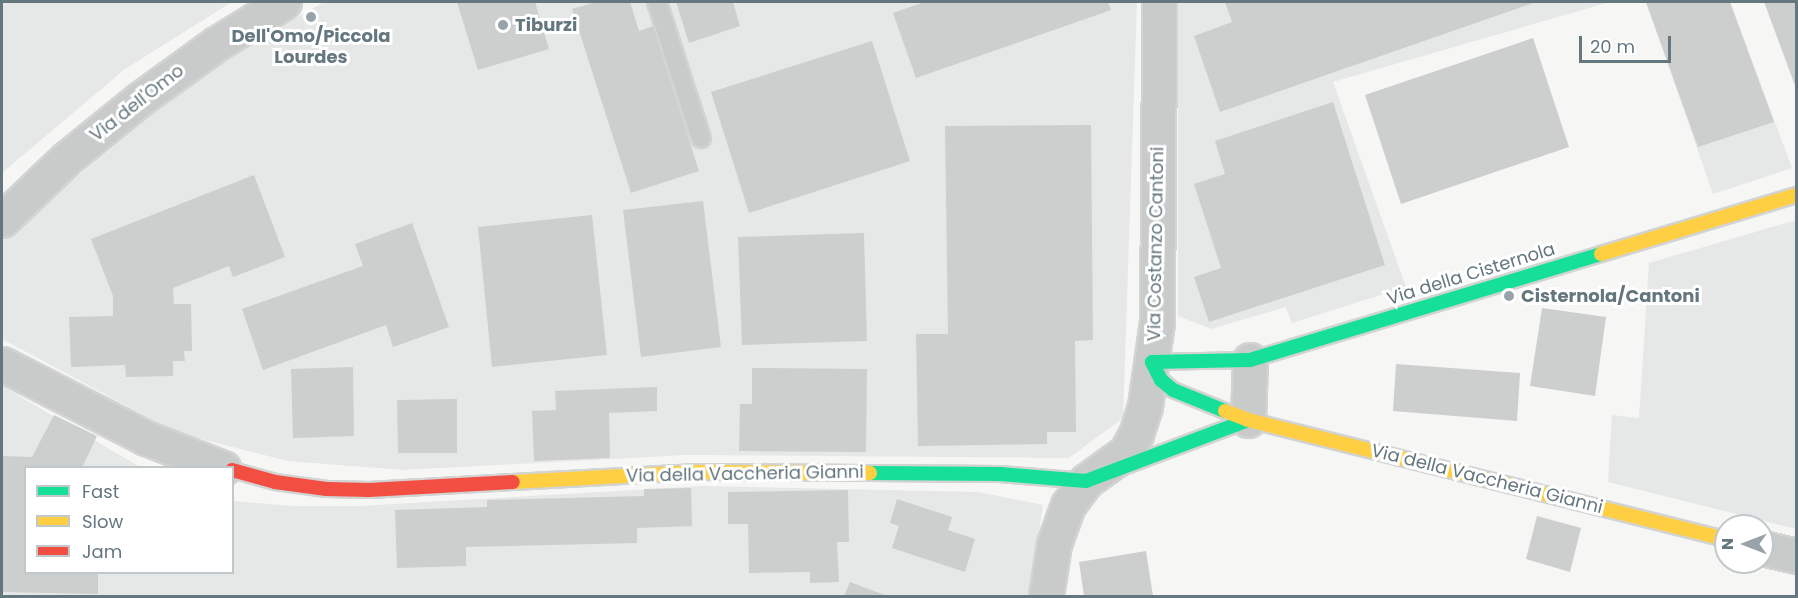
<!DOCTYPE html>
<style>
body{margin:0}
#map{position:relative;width:1798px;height:598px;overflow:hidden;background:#f6f6f5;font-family:Poppins,sans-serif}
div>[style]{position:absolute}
.built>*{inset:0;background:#e6e8e7}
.building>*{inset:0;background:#cdcece}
.roads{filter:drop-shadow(2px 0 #d2d3d3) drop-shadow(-2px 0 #d2d3d3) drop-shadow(0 2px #d2d3d3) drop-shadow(0 -2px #d2d3d3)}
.lane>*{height:18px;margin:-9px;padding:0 9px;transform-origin:9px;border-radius:9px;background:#c9cbca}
.street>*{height:33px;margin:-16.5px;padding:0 16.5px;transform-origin:16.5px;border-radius:16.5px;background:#c9cbca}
.fast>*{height:14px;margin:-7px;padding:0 7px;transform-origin:7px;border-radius:7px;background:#16e098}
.slow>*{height:14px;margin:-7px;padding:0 7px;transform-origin:7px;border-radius:7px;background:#ffcf43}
.jam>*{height:14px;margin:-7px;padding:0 7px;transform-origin:7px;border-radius:7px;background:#f24e42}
.dots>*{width:16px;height:16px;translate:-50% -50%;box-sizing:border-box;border:3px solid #fff;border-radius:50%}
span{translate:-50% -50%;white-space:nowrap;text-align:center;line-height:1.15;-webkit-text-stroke:6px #fff;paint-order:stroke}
.poi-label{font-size:18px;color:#64767e;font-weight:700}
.left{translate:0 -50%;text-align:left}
.street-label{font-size:18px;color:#64767e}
.frame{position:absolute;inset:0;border:3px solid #64767e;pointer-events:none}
.legend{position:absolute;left:24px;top:466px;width:210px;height:108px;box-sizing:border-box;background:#fff;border:2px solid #c1c8cb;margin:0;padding:8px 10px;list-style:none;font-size:18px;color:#64767e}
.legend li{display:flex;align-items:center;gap:12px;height:30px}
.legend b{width:30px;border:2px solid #c1c8cb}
.north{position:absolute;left:1714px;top:514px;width:60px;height:60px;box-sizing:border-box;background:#fff;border:2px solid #c1c8cb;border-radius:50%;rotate:270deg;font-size:16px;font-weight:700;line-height:24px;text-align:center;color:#64767e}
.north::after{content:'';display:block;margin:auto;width:21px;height:27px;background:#97a3a8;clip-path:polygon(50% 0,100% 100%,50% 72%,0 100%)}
.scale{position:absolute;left:1579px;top:36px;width:92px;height:27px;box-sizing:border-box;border:3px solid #64767e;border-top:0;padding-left:8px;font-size:18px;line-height:21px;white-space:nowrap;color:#64767e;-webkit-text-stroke:4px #fff;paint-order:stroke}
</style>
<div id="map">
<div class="built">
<i style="clip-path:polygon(2px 2px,232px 2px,125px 69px,2px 173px)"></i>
<i style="clip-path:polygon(324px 2px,1137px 2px,1123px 418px,1069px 458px,686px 455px,403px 470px,288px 461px,177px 433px,2px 339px,2px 238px,211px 67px)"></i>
<i style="clip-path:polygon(1178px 2px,1610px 2px,1333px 82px,1406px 287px,1292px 323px,1286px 307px,1211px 329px,1178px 316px)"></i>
<i style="clip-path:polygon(1646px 2px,1730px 2px,1792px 168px,1713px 194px)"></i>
<i style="clip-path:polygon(1796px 220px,1796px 529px,1608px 482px,1612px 415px,1639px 418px,1649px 263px)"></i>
<i style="clip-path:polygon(2px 386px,140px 467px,26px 468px,26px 572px,232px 572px,233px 501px,291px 506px,358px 506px,704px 486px,978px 492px,1043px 505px,1029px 596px,2px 596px)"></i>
</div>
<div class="building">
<i style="clip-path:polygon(457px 2px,535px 2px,549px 49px,478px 70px)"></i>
<i style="clip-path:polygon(596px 2px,630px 2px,639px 31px,653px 26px,699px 171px,631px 193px,572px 9px)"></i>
<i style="clip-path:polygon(676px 2px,733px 2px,740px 26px,689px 43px)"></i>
<i style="clip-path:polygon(925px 2px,1108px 2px,1111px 10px,916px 78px,893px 13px)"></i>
<i style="clip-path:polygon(1225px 2px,1536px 2px,1220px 112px,1194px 36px,1232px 22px)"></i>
<i style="clip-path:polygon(1646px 2px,1730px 2px,1774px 122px,1698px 147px)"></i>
<i style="clip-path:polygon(1764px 2px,1796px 2px,1796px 88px)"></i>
<i style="clip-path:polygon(1533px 38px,1569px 147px,1401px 204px,1365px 95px)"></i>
<i style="clip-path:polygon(872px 41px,910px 161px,749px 213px,711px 92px)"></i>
<i style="clip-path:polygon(1333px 102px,1385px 265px,1209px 322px,1194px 277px,1221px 268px,1194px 184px,1225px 174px,1215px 141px)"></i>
<i style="clip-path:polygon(1091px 125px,1093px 340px,1075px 341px,1076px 432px,1047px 432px,1047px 444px,918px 446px,916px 334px,948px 334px,945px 126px)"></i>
<i style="clip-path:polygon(254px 175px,285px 257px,233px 277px,229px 266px,173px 288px,174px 304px,191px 304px,192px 351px,184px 351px,185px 361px,173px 361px,173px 376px,126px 377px,125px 365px,71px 367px,69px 317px,113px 316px,113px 296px,91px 239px)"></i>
<i style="clip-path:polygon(703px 201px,721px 347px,641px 357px,623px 210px)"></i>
<i style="clip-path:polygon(592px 215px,607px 355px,492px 367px,478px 227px)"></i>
<i style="clip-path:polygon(412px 223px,449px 327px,393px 347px,386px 325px,263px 370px,242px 309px,363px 266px,355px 244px)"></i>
<i style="clip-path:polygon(864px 233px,867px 341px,742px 345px,738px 237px)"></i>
<i style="clip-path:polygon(1542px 308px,1606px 317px,1595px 396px,1530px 386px)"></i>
<i style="clip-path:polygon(1396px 364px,1520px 373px,1517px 421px,1393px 411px)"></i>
<i style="clip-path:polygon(353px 367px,354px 436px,293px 438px,291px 369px)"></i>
<i style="clip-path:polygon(752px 368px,867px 369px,866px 452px,739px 451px,740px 404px,752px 404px)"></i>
<i style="clip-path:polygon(657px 387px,657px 411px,609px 413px,610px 458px,534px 461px,532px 411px,556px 410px,555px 391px)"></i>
<i style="clip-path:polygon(457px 399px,457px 453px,398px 453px,397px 400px)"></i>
<i style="clip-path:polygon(54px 415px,97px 436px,82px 468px,26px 468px,26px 572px,98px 572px,98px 594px,2px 592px,2px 456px,32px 457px)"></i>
<i style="clip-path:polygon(691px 488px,692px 526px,637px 528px,637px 543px,466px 547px,466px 566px,397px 568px,395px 510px,487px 507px,487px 500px,644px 496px,644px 489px)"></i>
<i style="clip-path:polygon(848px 490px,849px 542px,837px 542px,839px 582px,810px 583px,810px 572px,749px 573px,748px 524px,728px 524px,728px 492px)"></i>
<i style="clip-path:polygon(897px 499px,952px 517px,948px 530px,975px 539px,965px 572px,892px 548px,899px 526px,890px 523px)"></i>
<i style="clip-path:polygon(1537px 516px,1581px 528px,1570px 572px,1526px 559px)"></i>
<i style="clip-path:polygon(1146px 551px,1153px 596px,1084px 596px,1079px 562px)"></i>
<i style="clip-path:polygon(850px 582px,887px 596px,844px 596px)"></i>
</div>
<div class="roads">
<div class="lane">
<i style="left:657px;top:2px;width:143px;rotate:72.1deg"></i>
</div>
<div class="street">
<i style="left:2px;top:220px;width:88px;rotate:-43.6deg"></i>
<i style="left:66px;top:159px;width:95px;rotate:-39deg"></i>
<i style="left:140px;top:99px;width:94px;rotate:-35.9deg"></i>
<i style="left:216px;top:44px;width:80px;rotate:-31.7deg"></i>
<i style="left:2px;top:364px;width:162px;rotate:27.2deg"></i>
<i style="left:146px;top:438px;width:83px;rotate:21.3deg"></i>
<i style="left:1248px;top:420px;width:60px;rotate:-88.1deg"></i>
<i style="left:1762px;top:548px;width:35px;rotate:13deg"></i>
<i style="left:1046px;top:596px;width:53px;rotate:-81.3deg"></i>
<i style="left:1054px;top:544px;width:41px;rotate:-70.3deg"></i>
<i style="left:1068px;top:505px;width:30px;rotate:-53deg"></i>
<i style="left:1086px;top:481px;width:49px;rotate:-35.9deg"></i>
<i style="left:1126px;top:452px;width:21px;rotate:-61deg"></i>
<i style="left:1136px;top:434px;width:29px;rotate:-72deg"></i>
<i style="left:1145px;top:406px;width:85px;rotate:-81.9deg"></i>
<i style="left:1157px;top:322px;width:320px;rotate:-89.6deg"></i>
</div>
<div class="fast">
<i style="left:1225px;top:411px;width:56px;rotate:-158deg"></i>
<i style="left:1173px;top:390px;width:16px;rotate:-140deg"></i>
<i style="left:1161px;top:380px;width:20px;rotate:-117deg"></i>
<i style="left:1152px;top:362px;width:98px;rotate:-1.2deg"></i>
<i style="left:1250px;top:360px;width:367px;rotate:-16.8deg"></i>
<i style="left:870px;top:473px;width:130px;rotate:0.4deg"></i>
<i style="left:1000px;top:474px;width:86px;rotate:4.7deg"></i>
<i style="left:1086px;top:481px;width:173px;rotate:-20.6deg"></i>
</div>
<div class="slow">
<i style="left:1601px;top:254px;width:204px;rotate:-16.8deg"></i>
<i style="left:1225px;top:411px;width:25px;rotate:21deg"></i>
<i style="left:1248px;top:420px;width:493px;rotate:14deg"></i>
<i style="left:513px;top:482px;width:184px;rotate:-3.1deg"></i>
<i style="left:697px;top:472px;width:173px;rotate:0.3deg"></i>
</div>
<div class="jam">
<i style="left:232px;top:470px;width:45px;rotate:15.6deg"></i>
<i style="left:275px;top:482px;width:52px;rotate:7.7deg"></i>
<i style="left:327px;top:489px;width:42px;rotate:1.4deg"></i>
<i style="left:369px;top:490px;width:144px;rotate:-3.2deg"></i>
</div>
</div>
<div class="dots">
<i style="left:311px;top:17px;background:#97a3a8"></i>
<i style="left:503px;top:25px;background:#97a3a8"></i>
<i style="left:1509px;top:296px;background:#97a3a8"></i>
</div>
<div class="poi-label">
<span class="left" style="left:515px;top:25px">Tiburzi</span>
<span style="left:311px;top:47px">Dell'Omo/Piccola<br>Lourdes</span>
<span class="left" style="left:1521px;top:296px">Cisternola/Cantoni</span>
</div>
<div class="street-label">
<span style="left:137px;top:103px;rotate:-38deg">Via dell'Omo</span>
<span style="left:1156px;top:244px;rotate:-89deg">Via Costanzo Cantoni</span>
<span style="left:1471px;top:274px;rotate:-17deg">Via della Cisternola</span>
<span style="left:745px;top:474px;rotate:-1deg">Via della Vaccheria Gianni</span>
<span style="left:1487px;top:479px;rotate:14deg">Via della Vaccheria Gianni</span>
</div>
<div class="frame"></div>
<ul class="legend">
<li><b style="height:8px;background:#16e098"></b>Fast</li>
<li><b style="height:8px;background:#ffcf43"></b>Slow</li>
<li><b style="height:8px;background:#f24e42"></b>Jam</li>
</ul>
<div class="north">N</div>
<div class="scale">20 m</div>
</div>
